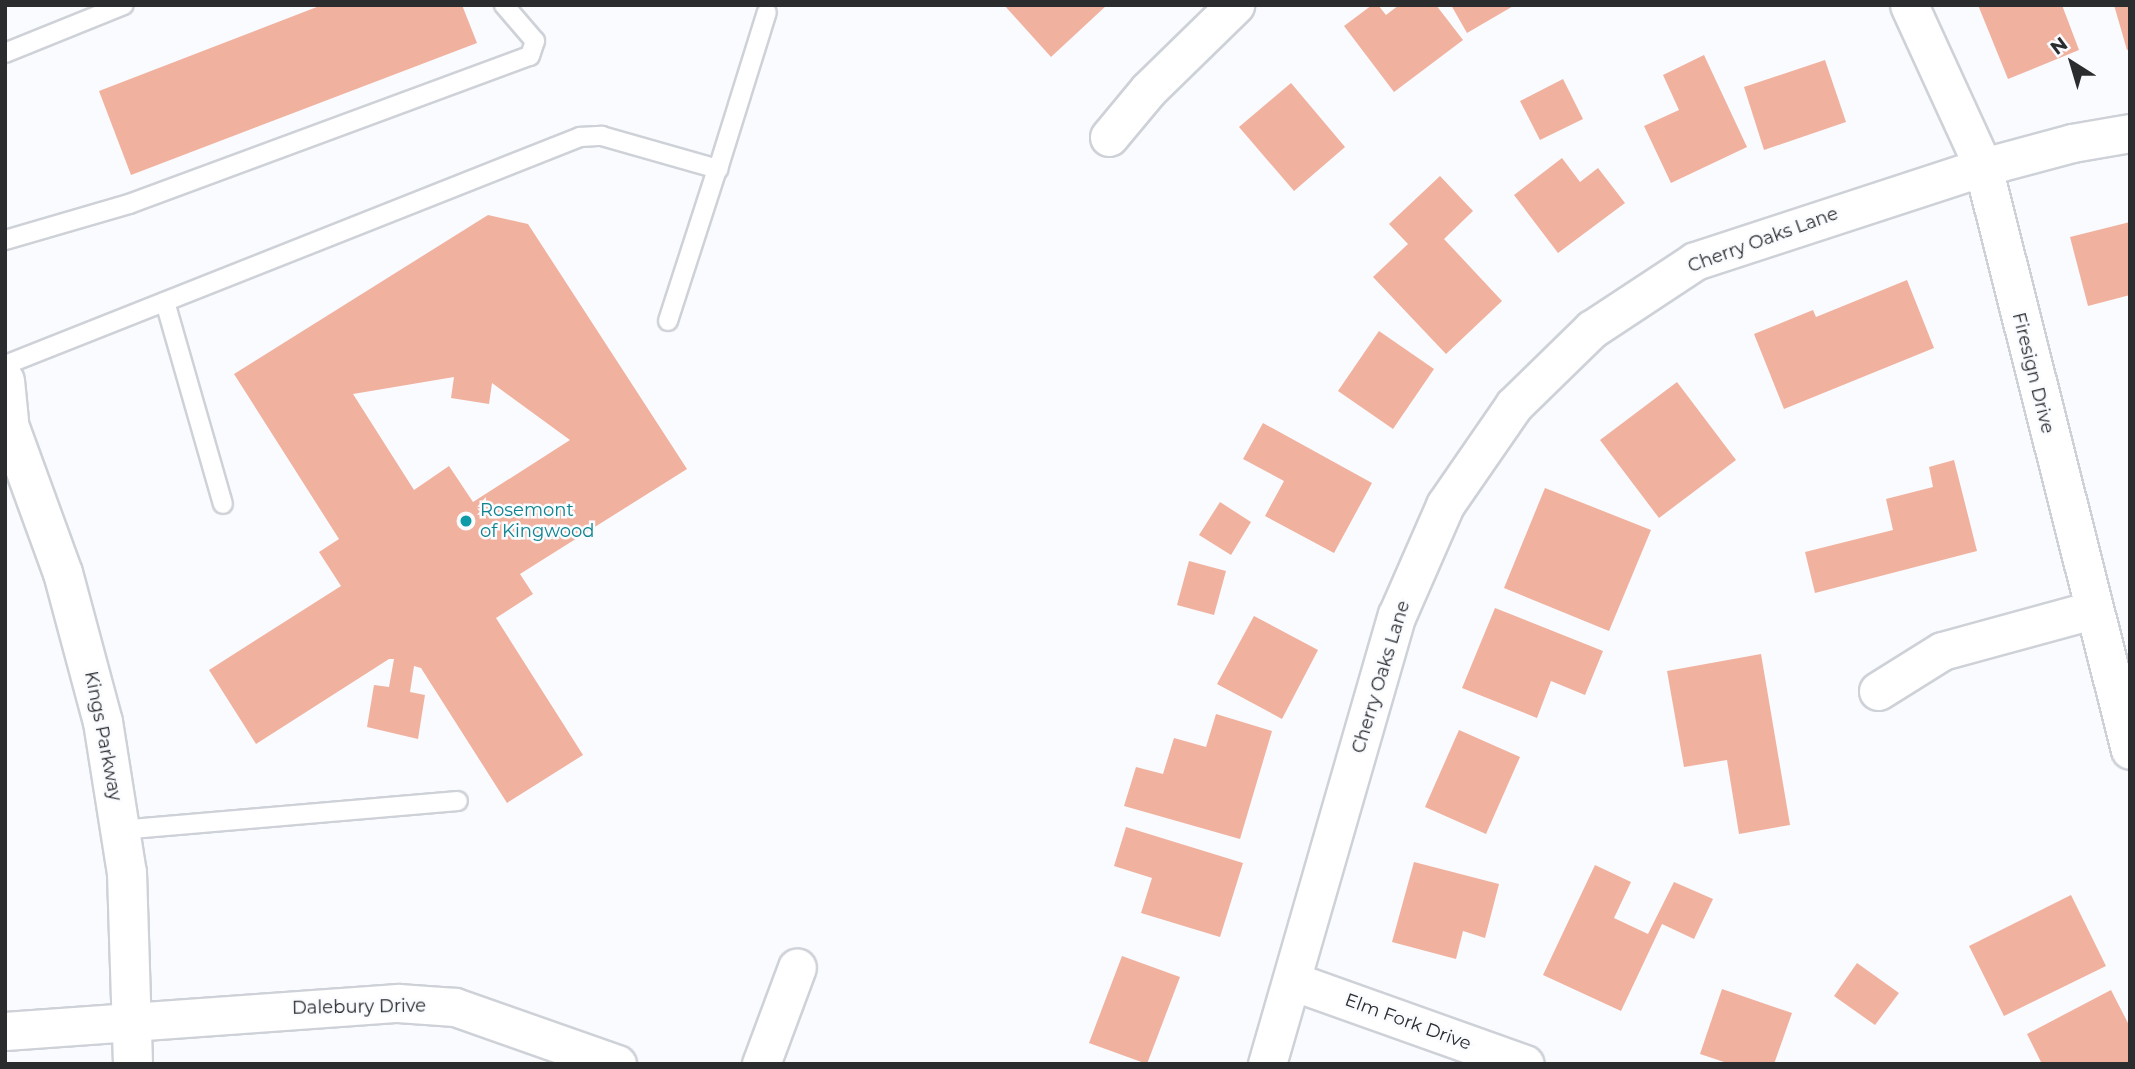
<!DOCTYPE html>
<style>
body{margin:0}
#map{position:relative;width:2135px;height:1069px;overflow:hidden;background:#f9fbfe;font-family:Montserrat,sans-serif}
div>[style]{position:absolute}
.building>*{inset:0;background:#f1b19f}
.roads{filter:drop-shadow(2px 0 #ced2d8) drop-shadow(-2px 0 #ced2d8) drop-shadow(0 2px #ced2d8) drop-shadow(0 -2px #ced2d8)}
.lane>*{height:18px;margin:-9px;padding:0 9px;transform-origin:9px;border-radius:9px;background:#fff}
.street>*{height:37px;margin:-18.5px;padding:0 18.5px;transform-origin:18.5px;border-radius:18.5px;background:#fff}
.secondary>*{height:38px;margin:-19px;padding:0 19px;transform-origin:19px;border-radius:19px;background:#fff}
.dots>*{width:19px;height:19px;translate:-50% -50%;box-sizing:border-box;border:4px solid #f9fbfe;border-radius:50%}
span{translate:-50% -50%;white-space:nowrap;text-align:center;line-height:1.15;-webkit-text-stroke:5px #f9fbfe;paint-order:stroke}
.street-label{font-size:18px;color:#2a2c2e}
.culture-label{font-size:18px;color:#0d838f}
.left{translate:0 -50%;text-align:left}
.frame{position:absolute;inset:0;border:7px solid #2a2c2e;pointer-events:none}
.north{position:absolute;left:2037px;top:28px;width:70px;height:70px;-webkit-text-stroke:5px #f9fbfe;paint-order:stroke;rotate:323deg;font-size:19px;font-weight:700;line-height:28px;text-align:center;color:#2a2c2e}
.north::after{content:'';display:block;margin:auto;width:24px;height:32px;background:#2a2c2e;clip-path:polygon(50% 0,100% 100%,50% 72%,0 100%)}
</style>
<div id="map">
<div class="building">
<i style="clip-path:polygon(322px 5px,462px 5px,477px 43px,131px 175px,99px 91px)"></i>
<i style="clip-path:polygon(1004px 5px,1107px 5px,1051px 57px)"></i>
<i style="clip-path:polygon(1372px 5px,1378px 5px,1386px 15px,1399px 5px,1436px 5px,1463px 40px,1394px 92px,1344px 26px)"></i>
<i style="clip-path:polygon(1451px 5px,1515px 5px,1467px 33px)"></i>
<i style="clip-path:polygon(1978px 5px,2062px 5px,2079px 50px,2008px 79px)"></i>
<i style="clip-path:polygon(2114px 5px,2130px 5px,2130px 49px,2127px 50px)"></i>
<i style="clip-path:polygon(1704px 55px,1747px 147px,1671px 183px,1644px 126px,1679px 110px,1663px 75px)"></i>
<i style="clip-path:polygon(1825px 60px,1846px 122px,1764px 150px,1744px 87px)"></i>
<i style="clip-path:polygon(1563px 79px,1583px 119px,1540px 140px,1520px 101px)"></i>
<i style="clip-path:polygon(1291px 83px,1345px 147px,1294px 191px,1239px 127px)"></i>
<i style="clip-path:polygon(1562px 158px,1580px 182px,1598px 168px,1625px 203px,1558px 253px,1514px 195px)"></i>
<i style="clip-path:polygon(1440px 176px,1473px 211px,1444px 239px,1502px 301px,1446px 354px,1373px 277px,1408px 244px,1389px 224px)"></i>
<i style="clip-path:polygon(evenodd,488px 215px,528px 224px,687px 469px,520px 574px,533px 594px,496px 618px,583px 755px,507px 803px,421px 668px,414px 666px,410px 692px,425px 695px,418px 739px,367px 727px,374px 685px,389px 687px,394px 659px,389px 659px,256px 744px,209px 670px,341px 586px,319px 552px,339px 539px,234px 374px,488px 215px,454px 377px,451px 398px,489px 404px,492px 383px,570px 440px,473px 502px,449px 466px,414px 490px,353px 394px,454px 377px)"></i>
<i style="clip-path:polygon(2130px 222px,2130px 295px,2088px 306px,2070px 237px)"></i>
<i style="clip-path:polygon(1907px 280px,1934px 348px,1784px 409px,1754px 334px,1813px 310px,1816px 317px)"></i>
<i style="clip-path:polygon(1379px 331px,1434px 369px,1393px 429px,1338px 391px)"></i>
<i style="clip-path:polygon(1677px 382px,1736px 460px,1659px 518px,1600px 440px)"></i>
<i style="clip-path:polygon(1263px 423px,1372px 483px,1334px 553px,1265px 516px,1284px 481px,1243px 459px)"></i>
<i style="clip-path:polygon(1954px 460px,1977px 551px,1815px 593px,1805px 552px,1893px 530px,1886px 499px,1933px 487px,1929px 467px)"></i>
<i style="clip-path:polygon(1545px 488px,1651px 530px,1609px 631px,1504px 588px)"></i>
<i style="clip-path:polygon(1220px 502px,1251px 522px,1231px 555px,1199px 535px)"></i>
<i style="clip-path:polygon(1189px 561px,1226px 571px,1214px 615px,1177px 605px)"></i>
<i style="clip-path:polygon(1495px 608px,1603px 651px,1585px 695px,1551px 681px,1537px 718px,1462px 688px)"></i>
<i style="clip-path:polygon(1254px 616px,1318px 650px,1282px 719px,1217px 684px)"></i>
<i style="clip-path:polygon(1761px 654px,1790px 825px,1739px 834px,1727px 760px,1684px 767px,1667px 671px)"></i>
<i style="clip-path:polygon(1216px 714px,1272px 731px,1240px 839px,1124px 806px,1136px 767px,1163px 774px,1174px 738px,1206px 747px)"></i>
<i style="clip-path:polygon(1459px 730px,1520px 757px,1486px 834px,1425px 807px)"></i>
<i style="clip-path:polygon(1126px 827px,1243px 863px,1220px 937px,1141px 913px,1152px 878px,1114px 866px)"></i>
<i style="clip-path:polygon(1414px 862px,1499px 884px,1485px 938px,1463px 931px,1456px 959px,1392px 942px)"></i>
<i style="clip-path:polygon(1595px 865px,1631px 882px,1614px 918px,1648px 934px,1674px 882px,1713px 899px,1694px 939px,1662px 924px,1621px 1011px,1543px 975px)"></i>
<i style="clip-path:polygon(2071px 895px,2106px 966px,2004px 1016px,1969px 946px)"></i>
<i style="clip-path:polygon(1122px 956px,1180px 977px,1147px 1064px,1089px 1043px)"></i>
<i style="clip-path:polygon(1857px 963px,1899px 993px,1875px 1025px,1834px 996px)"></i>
<i style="clip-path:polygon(1722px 989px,1792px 1013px,1774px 1064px,1730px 1064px,1700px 1054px)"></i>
<i style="clip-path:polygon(2111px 990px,2130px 1027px,2130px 1064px,2042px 1064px,2027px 1034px)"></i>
</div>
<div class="roads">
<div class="lane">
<i style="left:5px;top:53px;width:128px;rotate:-22deg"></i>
<i style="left:5px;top:240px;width:129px;rotate:-16.2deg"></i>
<i style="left:129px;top:204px;width:427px;rotate:-20.3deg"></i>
<i style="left:530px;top:56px;width:16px;rotate:-72deg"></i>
<i style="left:535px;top:41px;width:48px;rotate:-130.7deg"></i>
<i style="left:165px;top:302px;width:210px;rotate:74deg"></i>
<i style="left:668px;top:321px;width:160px;rotate:-72.1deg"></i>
<i style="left:5px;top:365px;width:619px;rotate:-21.63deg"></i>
<i style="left:580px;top:137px;width:22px;rotate:-3deg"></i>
<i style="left:602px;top:136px;width:121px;rotate:15.9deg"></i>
<i style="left:718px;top:169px;width:164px;rotate:-72.7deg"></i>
<i style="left:120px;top:830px;width:339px;rotate:-4.9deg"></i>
</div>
<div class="street">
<i style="left:1909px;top:5px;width:178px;rotate:65.4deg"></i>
<i style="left:1983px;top:167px;width:601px;rotate:75.85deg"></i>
<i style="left:1109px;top:137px;width:61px;rotate:-50.3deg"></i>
<i style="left:1148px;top:90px;width:122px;rotate:-44.3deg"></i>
<i style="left:1878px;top:691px;width:75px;rotate:-32deg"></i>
<i style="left:1942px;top:651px;width:156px;rotate:-15.3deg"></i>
<i style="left:1292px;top:981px;width:247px;rotate:19.6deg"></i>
<i style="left:5px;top:1031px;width:394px;rotate:-4.1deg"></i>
<i style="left:398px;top:1003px;width:57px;rotate:4deg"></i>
<i style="left:455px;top:1007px;width:172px;rotate:19.4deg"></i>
<i style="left:761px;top:1064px;width:103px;rotate:-69.6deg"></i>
<i style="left:1267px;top:1064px;width:467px;rotate:-73.9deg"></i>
<i style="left:1397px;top:615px;width:120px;rotate:-66.4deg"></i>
<i style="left:1445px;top:505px;width:121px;rotate:-55.4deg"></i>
<i style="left:1514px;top:405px;width:109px;rotate:-44.3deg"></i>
<i style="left:1592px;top:329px;width:123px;rotate:-33.4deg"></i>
<i style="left:1695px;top:261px;width:303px;rotate:-18.1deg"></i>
<i style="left:1983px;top:167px;width:92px;rotate:-15.1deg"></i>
<i style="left:2072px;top:143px;width:59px;rotate:-9.8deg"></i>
</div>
<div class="secondary">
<i style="left:5px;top:381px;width:40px;rotate:84.3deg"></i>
<i style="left:5px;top:414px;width:169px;rotate:70deg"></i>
<i style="left:63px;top:573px;width:154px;rotate:75deg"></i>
<i style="left:103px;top:722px;width:153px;rotate:81deg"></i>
<i style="left:127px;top:873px;width:191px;rotate:88.2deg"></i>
</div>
</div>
<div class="dots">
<i style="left:466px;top:521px;background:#0f9aa8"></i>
</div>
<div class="street-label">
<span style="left:1763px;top:240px;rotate:-20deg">Cherry Oaks Lane</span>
<span style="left:2033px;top:373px;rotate:76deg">Firesign Drive</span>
<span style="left:1381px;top:677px;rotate:-73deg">Cherry Oaks Lane</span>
<span style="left:103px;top:736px;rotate:79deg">Kings Parkway</span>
<span style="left:359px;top:1007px;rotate:-1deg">Dalebury Drive</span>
<span style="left:1408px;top:1022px;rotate:20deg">Elm Fork Drive</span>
</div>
<div class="culture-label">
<span class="left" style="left:480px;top:521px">Rosemont<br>of Kingwood</span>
</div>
<div class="frame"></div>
<div class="north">N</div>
</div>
